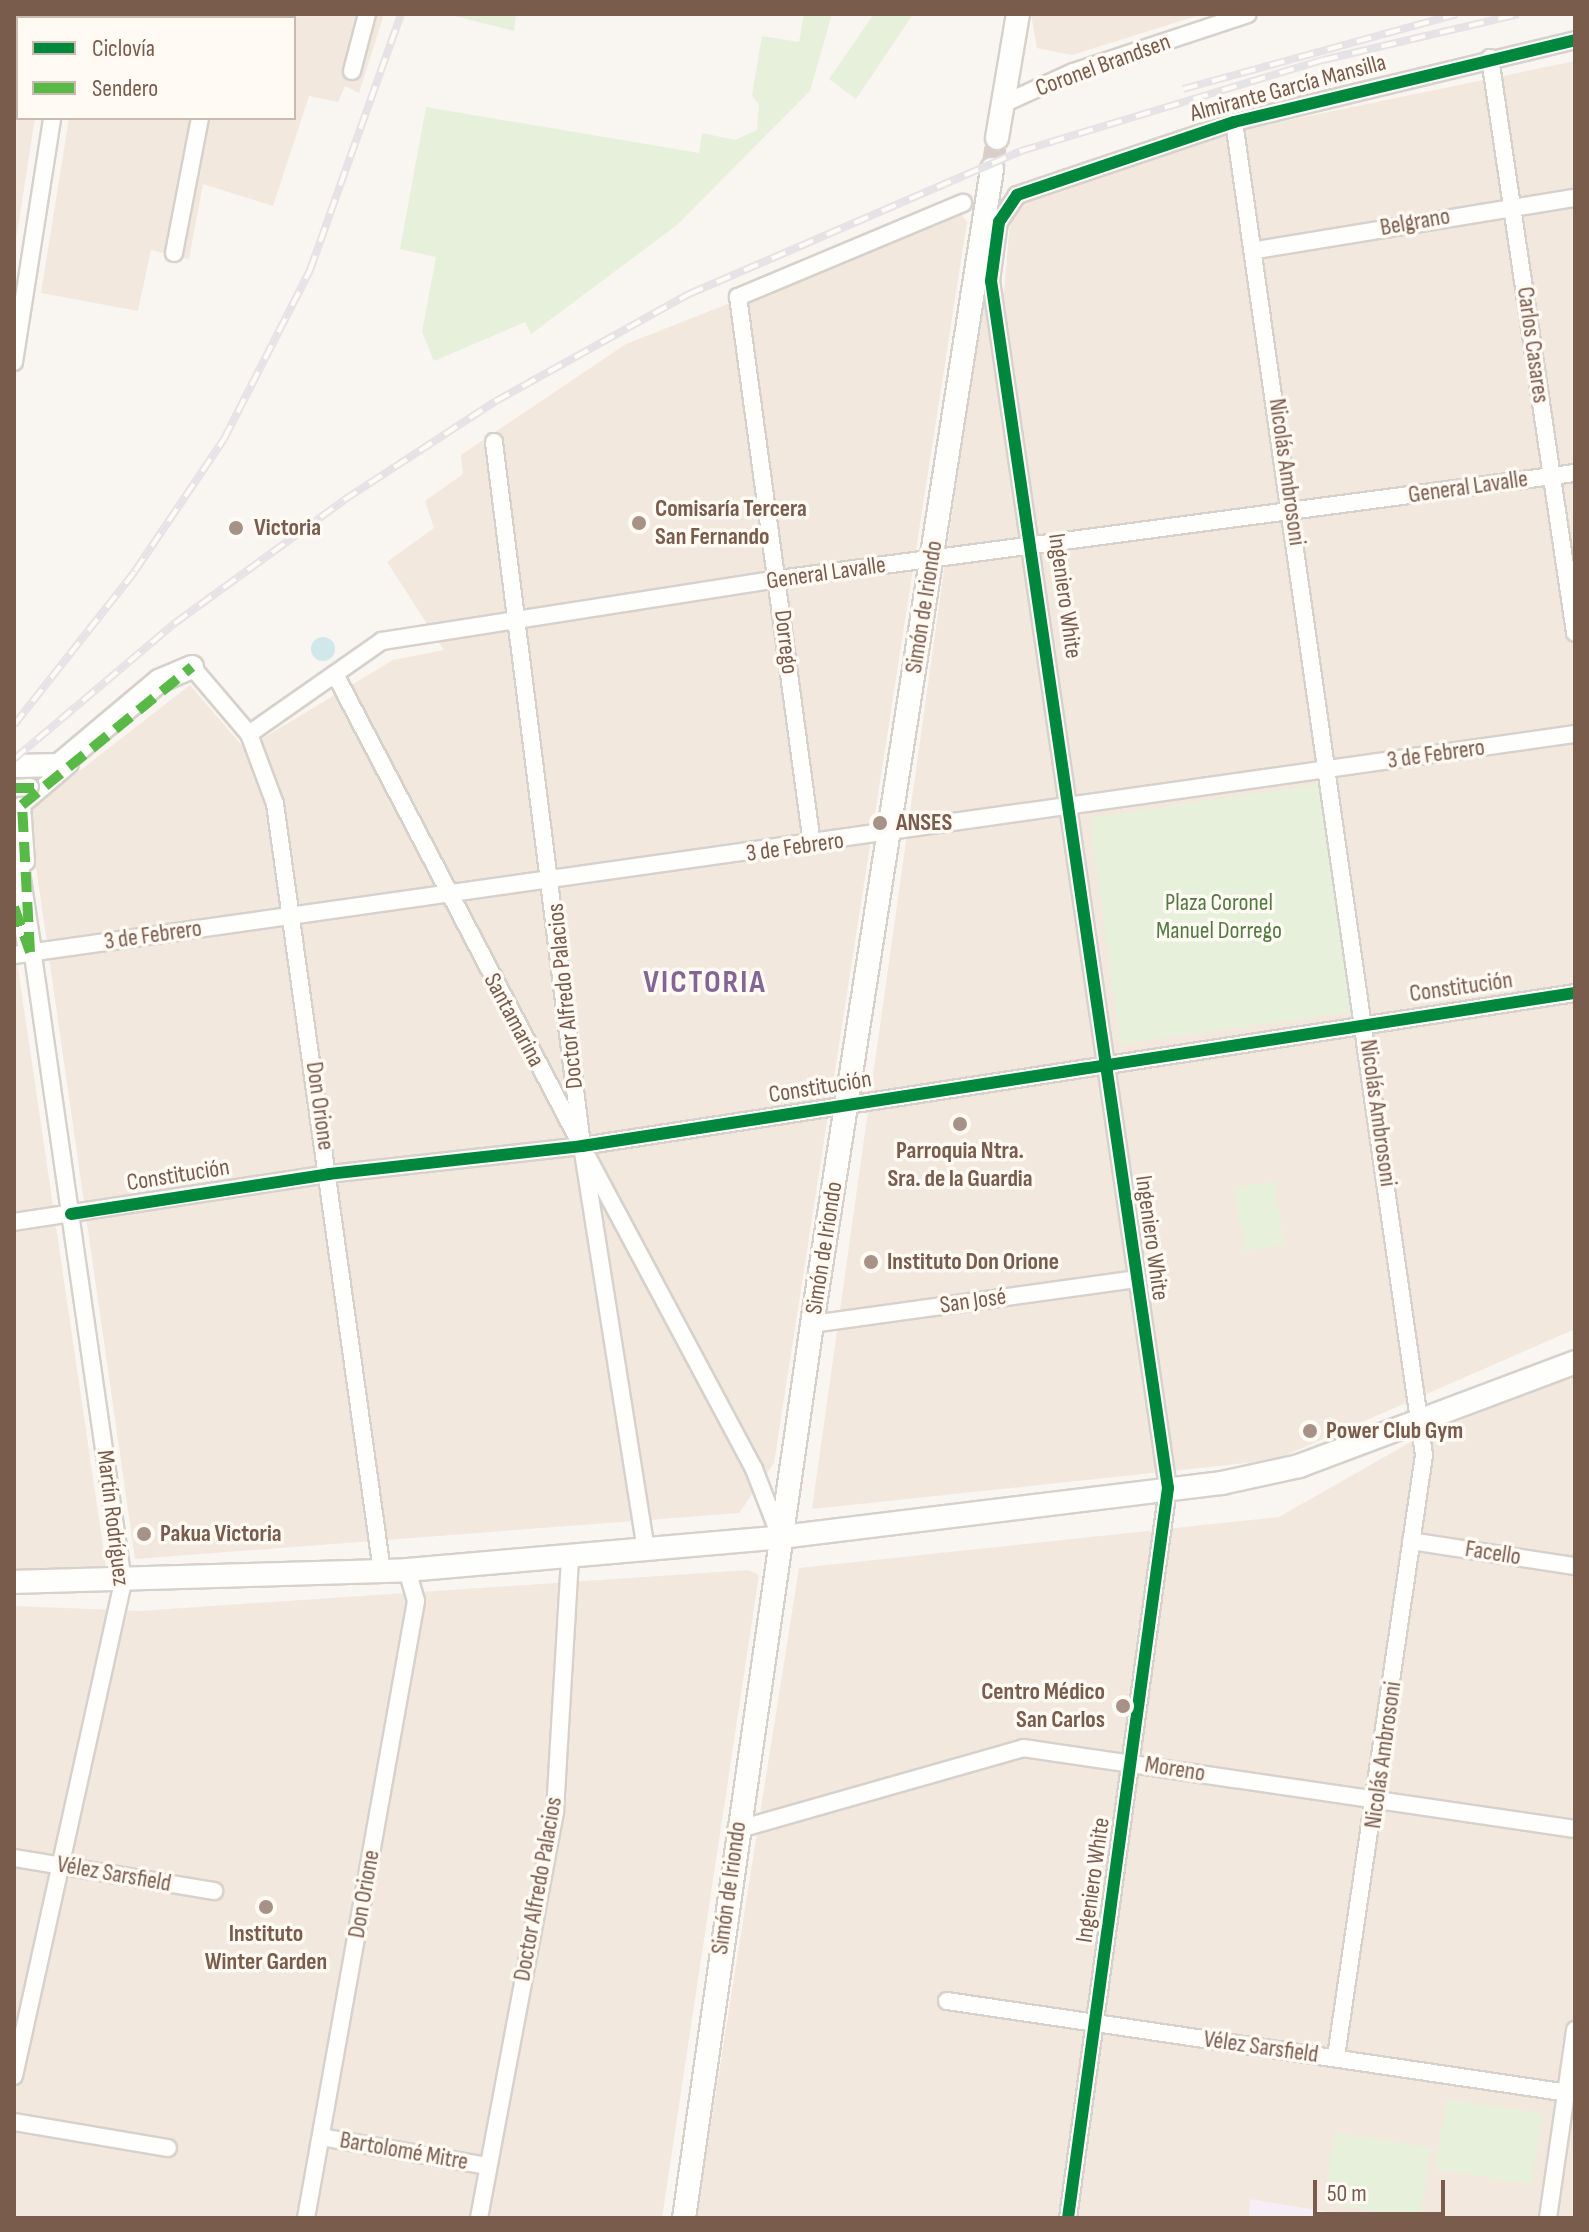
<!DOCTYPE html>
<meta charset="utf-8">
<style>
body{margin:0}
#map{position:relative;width:1589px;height:2232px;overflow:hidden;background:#f9f5f0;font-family:"Sofia Sans Condensed",sans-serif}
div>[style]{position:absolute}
.residential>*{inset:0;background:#f2e8de}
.education>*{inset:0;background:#f6eef6}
.green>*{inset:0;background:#e7f0db}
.water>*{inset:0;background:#d0e8ea}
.round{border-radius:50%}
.secondary-tunnel>*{height:22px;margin-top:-11px;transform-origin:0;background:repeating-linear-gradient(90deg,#d9cfc7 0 22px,transparent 0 33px)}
.roads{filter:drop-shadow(2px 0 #d7d1cb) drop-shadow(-2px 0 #d7d1cb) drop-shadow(0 2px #d7d1cb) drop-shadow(0 -2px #d7d1cb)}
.street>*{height:16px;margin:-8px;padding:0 8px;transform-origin:8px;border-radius:8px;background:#fefefd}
.secondary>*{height:22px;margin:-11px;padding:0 11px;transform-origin:11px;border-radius:11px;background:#fefefd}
.rail>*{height:8px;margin-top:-4px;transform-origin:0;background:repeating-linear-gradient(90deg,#fffaf3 0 15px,#e6e3e7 0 30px);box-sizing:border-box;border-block:2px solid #e6e3e7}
.bridges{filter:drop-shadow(2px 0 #d7d1cb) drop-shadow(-2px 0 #d7d1cb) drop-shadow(0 2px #d7d1cb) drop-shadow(0 -2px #d7d1cb)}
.street-bridge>*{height:16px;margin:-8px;padding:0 8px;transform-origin:8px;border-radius:8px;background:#fefefd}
.quiet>*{height:10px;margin-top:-5px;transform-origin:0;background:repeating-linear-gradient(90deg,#58b947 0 20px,transparent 0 30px)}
.cycleway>*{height:12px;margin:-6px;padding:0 6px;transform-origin:6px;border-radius:6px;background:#00873e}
.dots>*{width:22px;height:22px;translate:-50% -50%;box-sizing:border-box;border:4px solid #fffaf3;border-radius:50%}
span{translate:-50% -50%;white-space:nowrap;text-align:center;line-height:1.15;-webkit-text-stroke:7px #fffaf3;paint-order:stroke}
.street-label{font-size:24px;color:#7a5c4d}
.poi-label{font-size:24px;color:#7a5c4d;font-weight:700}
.left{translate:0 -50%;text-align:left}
.right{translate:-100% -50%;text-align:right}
.park-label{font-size:24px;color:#537a41}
.district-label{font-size:32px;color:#846695;font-weight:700;letter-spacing:2px}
.frame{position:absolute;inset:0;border:16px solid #7a5c4d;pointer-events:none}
.legend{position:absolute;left:16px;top:16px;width:280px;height:104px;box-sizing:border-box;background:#fffaf3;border:2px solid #cabbb1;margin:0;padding:10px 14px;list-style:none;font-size:24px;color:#7a5c4d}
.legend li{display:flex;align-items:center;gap:16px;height:40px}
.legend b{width:40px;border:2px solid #cabbb1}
.scale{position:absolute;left:1313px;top:2180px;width:132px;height:36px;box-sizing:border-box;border:4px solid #7a5c4d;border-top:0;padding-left:10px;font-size:24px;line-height:28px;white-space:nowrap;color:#7a5c4d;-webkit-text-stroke:6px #fffaf3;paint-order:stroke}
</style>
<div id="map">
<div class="residential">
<i style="clip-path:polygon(14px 14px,52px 14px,18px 18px,18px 118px,35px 118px,14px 253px)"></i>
<i style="clip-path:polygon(86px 14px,384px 14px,359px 93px,345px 86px,338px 102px,309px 96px,273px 206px,203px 184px,189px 259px,151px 250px,138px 311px,41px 293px,69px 118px,294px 118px,294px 18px)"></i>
<i style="clip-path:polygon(1031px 14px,1203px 14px,1072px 55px,1037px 48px)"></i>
<i style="clip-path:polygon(1575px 61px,1575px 1329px,1275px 1460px,812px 1509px,982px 301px,1004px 292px,1010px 220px,1022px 201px,1246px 129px)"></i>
<i style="clip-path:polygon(960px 213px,967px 222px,774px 1463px,739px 1513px,135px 1559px,28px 811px,190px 685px,245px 749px,393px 660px,444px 650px,387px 562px,434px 528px,425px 501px,463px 474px,461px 455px,626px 344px)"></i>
<i style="clip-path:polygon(14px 941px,107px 1573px,14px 1572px)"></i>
<i style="clip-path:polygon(1575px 1373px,1575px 2218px,696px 2218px,799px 1568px,1279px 1517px,1416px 1439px)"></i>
<i style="clip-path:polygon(748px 1570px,759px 1575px,662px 2218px,14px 2218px,14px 1606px,139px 1611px)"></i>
</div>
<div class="education">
<i style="clip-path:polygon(1250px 2199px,1365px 2218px,1249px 2218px)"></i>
</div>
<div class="green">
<i style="clip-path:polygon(446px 14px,516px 14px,514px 31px)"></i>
<i style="clip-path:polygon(804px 14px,832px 14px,810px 91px,677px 225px,531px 334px,525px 322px,434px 361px,422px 332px,436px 257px,400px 249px,426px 107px,699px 153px,702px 133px,735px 140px,757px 130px,759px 105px,752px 95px,762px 36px,799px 42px)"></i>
<i style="clip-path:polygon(874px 14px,913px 14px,856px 99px,829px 79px)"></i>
<i style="clip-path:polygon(1315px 785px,1325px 791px,1350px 1012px,1120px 1044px,1090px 818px)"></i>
<i style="clip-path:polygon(1274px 1182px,1284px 1244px,1245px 1251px,1234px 1188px)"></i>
<i style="clip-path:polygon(1447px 2099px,1543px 2114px,1531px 2184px,1435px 2169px)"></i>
<i style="clip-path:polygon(1335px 2133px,1431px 2148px,1420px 2218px,1323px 2203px)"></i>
</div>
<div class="water">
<i class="round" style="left:311px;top:637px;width:24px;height:24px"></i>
</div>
<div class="secondary-tunnel">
<i style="left:992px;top:169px;width:31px;rotate:-81deg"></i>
</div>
<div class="roads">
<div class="street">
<i style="left:68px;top:18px;width:4px;rotate:-76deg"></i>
<i style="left:219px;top:18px;width:4px;rotate:-76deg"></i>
<i style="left:14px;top:46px;width:4px"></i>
<i style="left:1490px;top:58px;width:581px;rotate:81.59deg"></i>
<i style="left:352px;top:71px;width:59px;rotate:-75.3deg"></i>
<i style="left:1003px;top:104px;width:77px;rotate:-24.6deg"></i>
<i style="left:1073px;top:72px;width:184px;rotate:-18.3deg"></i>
<i style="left:1234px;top:122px;width:1346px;rotate:81.89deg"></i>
<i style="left:1424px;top:1455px;width:608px;rotate:98.32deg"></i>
<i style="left:1256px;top:250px;width:323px;rotate:-9.3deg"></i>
<i style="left:174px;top:253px;width:137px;rotate:-79.1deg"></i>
<i style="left:14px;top:362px;width:247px;rotate:-81.1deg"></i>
<i style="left:494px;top:442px;width:709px;rotate:82.87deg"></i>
<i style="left:582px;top:1146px;width:407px;rotate:81deg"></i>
<i style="left:185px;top:672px;width:9px;rotate:-36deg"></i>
<i style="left:192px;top:667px;width:88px;rotate:49.6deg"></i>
<i style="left:249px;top:734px;width:75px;rotate:69.6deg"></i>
<i style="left:275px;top:804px;width:774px;rotate:82.06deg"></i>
<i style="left:335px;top:674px;width:522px;rotate:62.4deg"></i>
<i style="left:249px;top:734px;width:162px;rotate:-35deg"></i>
<i style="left:382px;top:641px;width:402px;rotate:-8.9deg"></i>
<i style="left:779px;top:579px;width:803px;rotate:-7.59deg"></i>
<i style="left:812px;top:844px;width:552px;rotate:-97.7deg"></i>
<i style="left:738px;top:297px;width:244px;rotate:-22.7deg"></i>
<i style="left:26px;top:862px;width:57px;rotate:-94deg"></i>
<i style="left:22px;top:805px;width:63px;rotate:-40.5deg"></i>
<i style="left:14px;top:955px;width:1577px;rotate:-8.06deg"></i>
<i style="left:588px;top:1158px;width:353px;rotate:61.9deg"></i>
<i style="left:754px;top:1469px;width:72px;rotate:68.8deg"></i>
<i style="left:14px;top:1222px;width:319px;rotate:-8.7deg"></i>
<i style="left:329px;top:1174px;width:255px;rotate:-6.3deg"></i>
<i style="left:582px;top:1146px;width:1005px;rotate:-8.76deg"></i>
<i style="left:812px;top:1324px;width:326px;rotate:-7.9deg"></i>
<i style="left:1411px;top:1541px;width:166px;rotate:8.7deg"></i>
<i style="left:736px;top:1830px;width:298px;rotate:-15.9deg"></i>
<i style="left:1023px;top:1748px;width:558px;rotate:8.35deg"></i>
<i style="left:14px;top:1858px;width:203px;rotate:9.4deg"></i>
<i style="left:947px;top:2001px;width:635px;rotate:8.42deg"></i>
<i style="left:14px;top:2076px;width:506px;rotate:-77.56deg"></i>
<i style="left:123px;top:1582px;width:648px;rotate:-98.17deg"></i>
<i style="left:14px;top:2122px;width:156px;rotate:9.6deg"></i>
<i style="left:321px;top:2137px;width:169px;rotate:9.9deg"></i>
<i style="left:306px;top:2218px;width:627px;rotate:-79.89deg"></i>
<i style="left:416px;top:1601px;width:32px;rotate:-106deg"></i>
<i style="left:479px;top:2218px;width:414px;rotate:-79.4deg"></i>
<i style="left:555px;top:1811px;width:255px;rotate:-86.6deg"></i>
<i style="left:1068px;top:2218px;width:737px;rotate:-82.2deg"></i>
<i style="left:1168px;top:1488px;width:1220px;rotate:-98.34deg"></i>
<i style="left:991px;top:281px;width:60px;rotate:-82.3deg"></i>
<i style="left:999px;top:222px;width:32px;rotate:-56deg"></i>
<i style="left:1017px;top:195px;width:229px;rotate:-18.6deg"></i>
<i style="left:1234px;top:122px;width:351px;rotate:-13.5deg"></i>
<i style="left:1548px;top:2218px;width:190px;rotate:-81.8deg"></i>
</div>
<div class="secondary">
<i style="left:997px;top:138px;width:126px;rotate:-80.4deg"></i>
<i style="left:16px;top:766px;width:43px;rotate:-1.3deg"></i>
<i style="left:59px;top:765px;width:131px;rotate:-40deg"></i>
<i style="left:159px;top:681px;width:36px;rotate:-23deg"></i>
<i style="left:14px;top:846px;width:107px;rotate:81.4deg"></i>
<i style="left:14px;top:1582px;width:393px;rotate:-1.7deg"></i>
<i style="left:407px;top:1570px;width:375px;rotate:-5deg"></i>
<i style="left:781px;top:1537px;width:444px;rotate:-7deg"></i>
<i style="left:1222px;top:1483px;width:79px;rotate:-12.4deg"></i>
<i style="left:1299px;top:1466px;width:295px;rotate:-20.6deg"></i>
<i style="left:684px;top:2218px;width:903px;rotate:-81.85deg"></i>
<i style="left:812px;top:1324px;width:1169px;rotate:-81.14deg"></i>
</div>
</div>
<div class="rail">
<i style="left:1183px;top:89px;width:284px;rotate:-15.3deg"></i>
<i style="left:14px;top:725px;width:196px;rotate:-51.8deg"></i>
<i style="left:135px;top:571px;width:159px;rotate:-56deg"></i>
<i style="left:224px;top:439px;width:190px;rotate:-63deg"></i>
<i style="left:310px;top:270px;width:272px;rotate:-70.4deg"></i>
<i style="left:14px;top:759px;width:211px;rotate:-40.2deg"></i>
<i style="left:175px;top:623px;width:209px;rotate:-36deg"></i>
<i style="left:344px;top:500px;width:181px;rotate:-33.1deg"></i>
<i style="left:496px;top:401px;width:221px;rotate:-29deg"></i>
<i style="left:689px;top:294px;width:361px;rotate:-23.3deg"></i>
<i style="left:1021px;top:151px;width:315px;rotate:-16.8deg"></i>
<i style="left:1323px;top:60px;width:201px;rotate:-13.2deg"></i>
</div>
<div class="bridges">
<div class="street-bridge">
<i style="left:14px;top:788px;width:16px;rotate:-4deg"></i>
</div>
</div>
<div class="quiet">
<i style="left:14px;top:788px;width:26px"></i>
<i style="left:14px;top:907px;width:48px;rotate:70.4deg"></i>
<i style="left:30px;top:952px;width:147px;rotate:-93.1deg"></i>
<i style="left:22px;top:805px;width:219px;rotate:-39.1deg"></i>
</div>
<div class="cycleway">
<i style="left:71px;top:1214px;width:261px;rotate:-8.8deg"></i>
<i style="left:329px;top:1174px;width:255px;rotate:-6.3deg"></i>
<i style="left:582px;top:1146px;width:1005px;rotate:-8.76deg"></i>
<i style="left:1068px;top:2218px;width:737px;rotate:-82.2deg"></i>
<i style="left:1168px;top:1488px;width:1220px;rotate:-98.34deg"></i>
<i style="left:991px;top:281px;width:60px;rotate:-82.3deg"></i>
<i style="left:999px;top:222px;width:32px;rotate:-56deg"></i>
<i style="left:1017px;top:195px;width:229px;rotate:-18.6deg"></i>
<i style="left:1234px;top:122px;width:351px;rotate:-13.5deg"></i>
</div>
<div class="dots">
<i style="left:639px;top:523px;background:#a69286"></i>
<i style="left:236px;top:528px;background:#a69286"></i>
<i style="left:880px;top:823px;background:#a69286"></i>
<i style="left:960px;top:1124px;background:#a69286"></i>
<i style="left:871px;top:1262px;background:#a69286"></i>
<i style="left:1310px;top:1431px;background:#a69286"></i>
<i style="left:144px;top:1534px;background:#a69286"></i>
<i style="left:1123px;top:1706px;background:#a69286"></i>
<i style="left:266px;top:1907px;background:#a69286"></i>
</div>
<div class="street-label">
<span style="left:1103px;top:65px;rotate:-20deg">Coronel Brandsen</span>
<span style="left:1288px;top:88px;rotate:-15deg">Almirante García Mansilla</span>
<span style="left:1415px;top:222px;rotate:-10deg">Belgrano</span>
<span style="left:1533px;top:345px;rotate:82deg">Carlos Casares</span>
<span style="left:1287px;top:472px;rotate:82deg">Nicolás Ambrosoni</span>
<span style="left:1468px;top:487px;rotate:-8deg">General Lavalle</span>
<span style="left:826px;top:573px;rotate:-8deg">General Lavalle</span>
<span style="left:1065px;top:596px;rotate:82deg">Ingeniero White</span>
<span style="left:924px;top:607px;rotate:-81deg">Simón de Iriondo</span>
<span style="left:786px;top:642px;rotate:83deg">Dorrego</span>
<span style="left:1436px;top:754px;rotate:-8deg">3 de Febrero</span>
<span style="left:795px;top:847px;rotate:-8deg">3 de Febrero</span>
<span style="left:153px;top:935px;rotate:-8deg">3 de Febrero</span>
<span style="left:1461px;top:987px;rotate:-8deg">Constitución</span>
<span style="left:565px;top:996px;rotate:-96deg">Doctor Alfredo Palacios</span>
<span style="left:514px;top:1020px;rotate:62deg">Santamarina</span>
<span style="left:820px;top:1087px;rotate:-9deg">Constitución</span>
<span style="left:320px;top:1106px;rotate:82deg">Don Orione</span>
<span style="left:1378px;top:1113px;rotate:82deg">Nicolás Ambrosoni</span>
<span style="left:178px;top:1175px;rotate:-9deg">Constitución</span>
<span style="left:1152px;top:1238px;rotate:82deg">Ingeniero White</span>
<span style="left:824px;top:1248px;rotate:-81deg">Simón de Iriondo</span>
<span style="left:973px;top:1301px;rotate:-8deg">San José</span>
<span style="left:113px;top:1518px;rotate:83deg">Martín Rodríguez</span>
<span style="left:1493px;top:1553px;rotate:9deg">Facello</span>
<span style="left:1383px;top:1755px;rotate:-82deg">Nicolás Ambrosoni</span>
<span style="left:1175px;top:1769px;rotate:9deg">Moreno</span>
<span style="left:114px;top:1874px;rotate:10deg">Vélez Sarsfield</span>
<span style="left:1093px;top:1880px;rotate:-82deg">Ingeniero White</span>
<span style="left:729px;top:1888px;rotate:-82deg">Simón de Iriondo</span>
<span style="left:538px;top:1889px;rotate:-80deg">Doctor Alfredo Palacios</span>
<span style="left:364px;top:1894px;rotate:-80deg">Don Orione</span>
<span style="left:1261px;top:2047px;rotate:8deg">Vélez Sarsfield</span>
<span style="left:404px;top:2151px;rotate:10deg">Bartolomé Mitre</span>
</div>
<div class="poi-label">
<span class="left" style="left:655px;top:523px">Comisaría Tercera<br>San Fernando</span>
<span class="left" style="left:254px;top:528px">Victoria</span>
<span class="left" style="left:896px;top:823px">ANSES</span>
<span style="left:960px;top:1165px">Parroquia Ntra.<br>Sra. de la Guardia</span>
<span class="left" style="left:887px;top:1262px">Instituto Don Orione</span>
<span class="left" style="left:1326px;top:1431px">Power Club Gym</span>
<span class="left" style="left:160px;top:1534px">Pakua Victoria</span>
<span class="right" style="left:1105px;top:1706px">Centro Médico<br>San Carlos</span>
<span style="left:266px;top:1948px">Instituto<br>Winter Garden</span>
</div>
<div class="park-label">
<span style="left:1219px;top:917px">Plaza Coronel<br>Manuel Dorrego</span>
</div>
<div class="district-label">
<span style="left:705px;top:983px">VICTORIA</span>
</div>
<div class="frame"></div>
<ul class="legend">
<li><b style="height:10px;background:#00873e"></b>Ciclovía</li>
<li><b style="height:10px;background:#58b947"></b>Sendero</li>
</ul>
<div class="scale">50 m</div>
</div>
